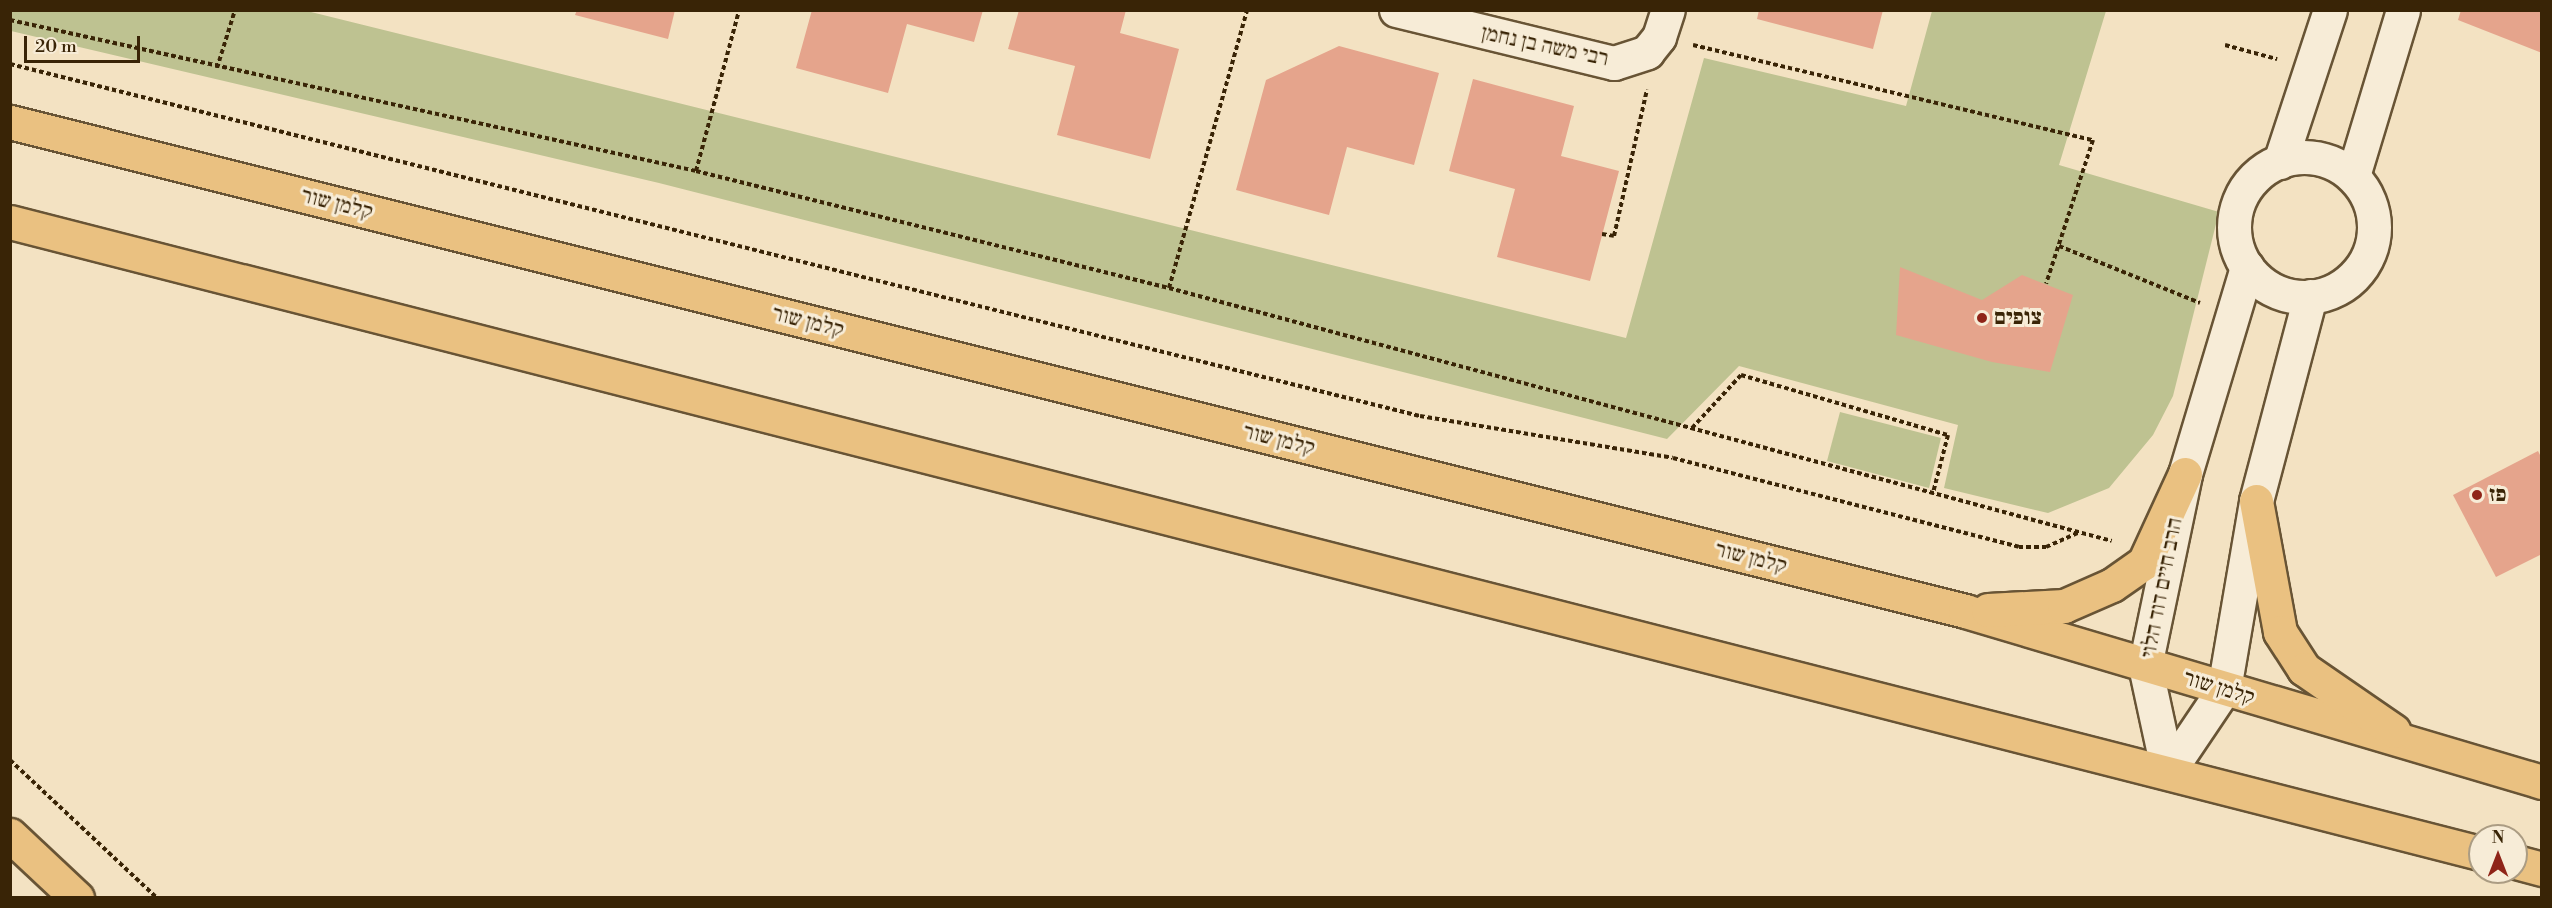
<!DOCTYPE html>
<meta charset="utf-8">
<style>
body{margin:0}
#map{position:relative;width:2552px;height:908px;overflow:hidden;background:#f3e2c2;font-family:"Libre Bodoni","Frank Ruhl Libre",serif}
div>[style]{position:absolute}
.green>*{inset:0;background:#bec291}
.building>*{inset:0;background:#e5a48c}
.path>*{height:4px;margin-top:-2px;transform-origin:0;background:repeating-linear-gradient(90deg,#392406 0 4.5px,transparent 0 7.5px)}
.roads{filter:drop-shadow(2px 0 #685435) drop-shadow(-2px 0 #685435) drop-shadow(0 2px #685435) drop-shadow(0 -2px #685435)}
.minor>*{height:33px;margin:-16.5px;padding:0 16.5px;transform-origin:16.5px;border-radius:16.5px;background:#f7ecd7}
.minor>.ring{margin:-16.5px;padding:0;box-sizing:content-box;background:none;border:33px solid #f7ecd7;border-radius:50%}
.major>*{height:33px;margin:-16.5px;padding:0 16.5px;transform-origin:16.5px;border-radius:16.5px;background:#eac181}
.dots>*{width:16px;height:16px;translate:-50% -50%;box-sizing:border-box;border:3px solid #f7ecd7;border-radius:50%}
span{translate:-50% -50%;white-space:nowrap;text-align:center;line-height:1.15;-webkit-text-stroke:6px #f7ecd7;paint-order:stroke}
.street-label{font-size:22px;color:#392406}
.poi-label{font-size:22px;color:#392406;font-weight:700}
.left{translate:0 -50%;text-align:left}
.frame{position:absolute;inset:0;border:12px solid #392406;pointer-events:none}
.north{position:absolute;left:2468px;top:824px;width:60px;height:60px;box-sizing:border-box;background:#f7ecd7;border:2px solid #ab9c83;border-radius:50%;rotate:0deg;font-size:16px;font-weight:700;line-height:24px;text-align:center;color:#392406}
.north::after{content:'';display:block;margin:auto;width:21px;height:27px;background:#8f2418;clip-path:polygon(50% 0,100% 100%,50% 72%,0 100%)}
.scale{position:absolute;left:24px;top:36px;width:116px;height:27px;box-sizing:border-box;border:3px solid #392406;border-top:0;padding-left:8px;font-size:18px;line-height:21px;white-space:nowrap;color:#392406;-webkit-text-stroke:4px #f7ecd7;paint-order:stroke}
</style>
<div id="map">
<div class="green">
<i style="clip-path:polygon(11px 11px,307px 11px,1626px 338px,1704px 58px,1906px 106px,1932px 11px,2106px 11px,2059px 165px,2219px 212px,2173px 396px,2153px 435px,2109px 488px,2048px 513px,1944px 488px,1958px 425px,1739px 366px,1667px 439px,659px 183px,11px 31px)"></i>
<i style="clip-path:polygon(1840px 412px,1941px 438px,1929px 488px,1827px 461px)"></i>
</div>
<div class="building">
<i style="clip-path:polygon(577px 10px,675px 10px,668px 39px,575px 15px)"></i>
<i style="clip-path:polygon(812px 10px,983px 10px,974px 42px,907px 24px,888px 93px,796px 68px)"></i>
<i style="clip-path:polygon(1019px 10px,1126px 10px,1120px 33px,1179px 49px,1150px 159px,1057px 135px,1075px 66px,1008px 49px)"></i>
<i style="clip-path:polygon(1759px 10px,1883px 10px,1873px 49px,1757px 19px)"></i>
<i style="clip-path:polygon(2461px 10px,2542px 10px,2542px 53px,2458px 20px)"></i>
<i style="clip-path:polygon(1339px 46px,1439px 73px,1414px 165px,1347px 147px,1329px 215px,1236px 190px,1266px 80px)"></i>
<i style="clip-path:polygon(1473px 79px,1574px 106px,1561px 156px,1619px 171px,1590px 281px,1497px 257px,1515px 189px,1449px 171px)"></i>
<i style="clip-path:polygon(1900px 267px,1982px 300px,2022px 275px,2073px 295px,2050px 372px,1992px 362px,1896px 335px)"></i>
<i style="clip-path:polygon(2538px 451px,2542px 459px,2542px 554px,2496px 577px,2453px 495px)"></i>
</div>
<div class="path">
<i style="left:10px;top:20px;width:702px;rotate:12.41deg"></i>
<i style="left:696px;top:171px;width:487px;rotate:13.9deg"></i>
<i style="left:1169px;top:288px;width:976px;rotate:15.02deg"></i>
<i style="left:1693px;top:45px;width:411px;rotate:13.4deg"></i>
<i style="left:2093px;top:140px;width:151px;rotate:108.1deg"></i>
<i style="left:2225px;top:45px;width:54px;rotate:15.1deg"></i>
<i style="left:10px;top:64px;width:1453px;rotate:14.02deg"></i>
<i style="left:1420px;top:416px;width:256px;rotate:9.4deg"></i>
<i style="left:1673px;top:458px;width:357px;rotate:14.4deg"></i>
<i style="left:2019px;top:547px;width:27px"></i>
<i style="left:2046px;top:547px;width:36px;rotate:-24deg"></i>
<i style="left:217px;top:68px;width:61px;rotate:-72.8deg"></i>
<i style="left:696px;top:171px;width:167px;rotate:-75deg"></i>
<i style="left:1602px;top:234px;width:12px;rotate:9deg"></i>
<i style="left:1614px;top:236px;width:150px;rotate:-77.3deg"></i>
<i style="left:2059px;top:246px;width:152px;rotate:22deg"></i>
<i style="left:1169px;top:288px;width:289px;rotate:-74.3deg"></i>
<i style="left:1692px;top:428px;width:72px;rotate:-47.2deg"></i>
<i style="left:1741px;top:375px;width:216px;rotate:16.2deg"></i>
<i style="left:1948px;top:435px;width:60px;rotate:104.5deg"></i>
<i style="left:10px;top:760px;width:202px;rotate:43.2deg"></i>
</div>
<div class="roads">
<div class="minor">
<i style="left:1396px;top:10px;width:224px;rotate:13.7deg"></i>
<i style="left:1614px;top:63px;width:35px;rotate:-18deg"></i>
<i style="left:1647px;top:52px;width:19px;rotate:-51deg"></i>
<i style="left:1659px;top:37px;width:28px;rotate:-72deg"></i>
<i class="ring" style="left:2234px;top:157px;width:107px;height:107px"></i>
<i style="left:2280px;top:162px;width:160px;rotate:-71.8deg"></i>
<i style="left:2353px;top:176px;width:173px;rotate:-73.2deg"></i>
<i style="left:2168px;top:772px;width:108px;rotate:-102.2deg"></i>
<i style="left:2145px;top:666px;width:196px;rotate:-78.2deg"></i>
<i style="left:2185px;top:474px;width:216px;rotate:-73.3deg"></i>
<i style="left:2168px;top:772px;width:100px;rotate:-56deg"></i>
<i style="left:2224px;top:689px;width:191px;rotate:-80.3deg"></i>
<i style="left:2256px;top:501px;width:212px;rotate:-75.2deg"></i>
</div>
<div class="major">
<i style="left:10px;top:122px;width:2015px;rotate:14.04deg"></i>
<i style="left:1965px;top:611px;width:602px;rotate:16.51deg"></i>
<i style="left:10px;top:222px;width:2549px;rotate:14.33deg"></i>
<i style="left:2256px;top:501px;width:133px;rotate:79.6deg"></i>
<i style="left:2280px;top:632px;width:44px;rotate:57deg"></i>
<i style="left:2304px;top:669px;width:109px;rotate:34.6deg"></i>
<i style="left:1988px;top:610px;width:76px;rotate:-3deg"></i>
<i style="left:2064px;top:606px;width:52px;rotate:-23.6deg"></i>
<i style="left:2112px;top:585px;width:39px;rotate:-35deg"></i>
<i style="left:2144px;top:563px;width:98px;rotate:-65.3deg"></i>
<i style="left:10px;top:835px;width:92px;rotate:43.2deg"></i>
<i style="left:2516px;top:862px;width:27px;rotate:15deg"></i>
</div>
</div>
<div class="dots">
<i style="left:1982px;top:318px;background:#8f2418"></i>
<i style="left:2477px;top:495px;background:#8f2418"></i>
</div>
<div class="street-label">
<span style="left:1545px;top:46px;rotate:12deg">רבי משה בן נחמן</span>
<span style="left:337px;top:204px;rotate:14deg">קלמן שור</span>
<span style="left:808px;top:322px;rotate:14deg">קלמן שור</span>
<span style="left:1279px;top:440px;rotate:14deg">קלמן שור</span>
<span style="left:1751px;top:558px;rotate:14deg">קלמן שור</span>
<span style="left:2162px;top:588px;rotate:-79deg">הרב חיים דוד הלוי</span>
<span style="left:2219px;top:688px;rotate:17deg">קלמן שור</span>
</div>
<div class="poi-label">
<span class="left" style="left:1994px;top:318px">צופים</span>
<span class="left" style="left:2489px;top:495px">פז</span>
</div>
<div class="frame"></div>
<div class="north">N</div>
<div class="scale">20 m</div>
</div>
